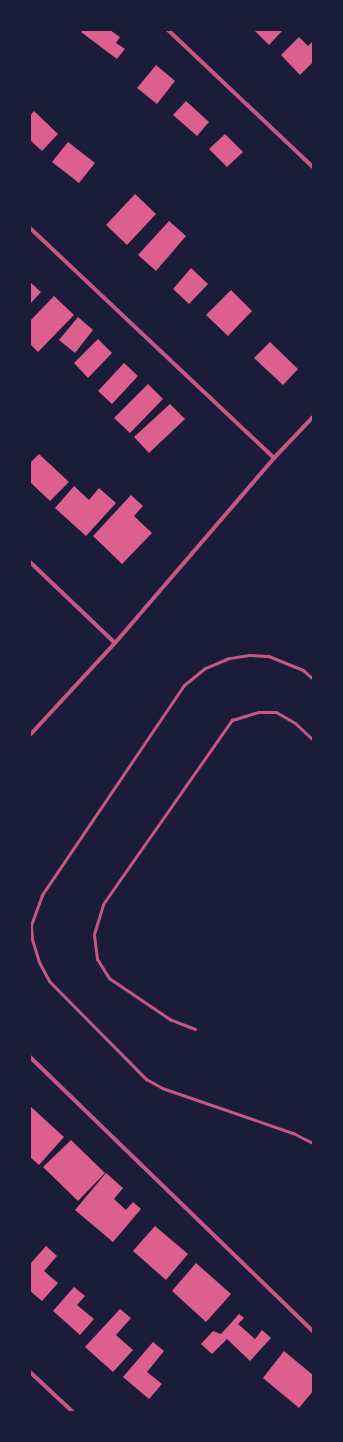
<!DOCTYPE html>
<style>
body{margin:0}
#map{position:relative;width:343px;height:1442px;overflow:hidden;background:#1b1b3a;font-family:Commissioner,sans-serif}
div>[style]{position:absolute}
.building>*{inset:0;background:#dd5f8e}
.service>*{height:3px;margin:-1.5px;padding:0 1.5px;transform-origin:1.5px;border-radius:1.5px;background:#c65784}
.minor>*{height:4px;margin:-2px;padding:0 2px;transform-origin:2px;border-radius:2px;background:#c65784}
span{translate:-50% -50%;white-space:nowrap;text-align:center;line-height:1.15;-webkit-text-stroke:3.5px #1b1b3a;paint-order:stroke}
.frame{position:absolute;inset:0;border:31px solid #1b1b3a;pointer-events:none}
</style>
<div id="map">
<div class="building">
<i style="clip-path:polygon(83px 30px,110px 30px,120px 37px,116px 43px,125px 49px,117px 59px,81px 32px)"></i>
<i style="clip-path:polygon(254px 30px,283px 30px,269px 45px)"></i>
<i style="clip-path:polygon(299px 37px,308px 46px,313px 41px,313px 62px,300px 75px,281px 55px)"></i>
<i style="clip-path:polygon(156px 65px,175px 81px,157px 104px,137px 88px)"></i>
<i style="clip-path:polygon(186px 101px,209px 122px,197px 136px,173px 115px)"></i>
<i style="clip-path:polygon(34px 111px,58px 134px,42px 151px,30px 140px,30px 116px)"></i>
<i style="clip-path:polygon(225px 134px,243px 152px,227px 167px,209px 149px)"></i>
<i style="clip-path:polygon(68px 142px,95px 163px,79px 183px,52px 162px)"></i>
<i style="clip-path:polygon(135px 194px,156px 214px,127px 245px,106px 225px)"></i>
<i style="clip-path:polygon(169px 221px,186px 236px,156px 271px,138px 255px)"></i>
<i style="clip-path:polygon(191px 268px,208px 284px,189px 304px,173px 289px)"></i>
<i style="clip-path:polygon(30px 282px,41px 292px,30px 304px)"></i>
<i style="clip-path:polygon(231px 290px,252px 311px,228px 336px,206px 315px)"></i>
<i style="clip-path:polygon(54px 296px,74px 315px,38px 352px,30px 344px,30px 321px)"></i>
<i style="clip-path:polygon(78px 317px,93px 330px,75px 353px,59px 340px)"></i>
<i style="clip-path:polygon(98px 339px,112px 353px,88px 378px,74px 363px)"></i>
<i style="clip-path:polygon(270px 342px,298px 369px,283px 385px,254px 358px)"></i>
<i style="clip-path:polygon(124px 363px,138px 376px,112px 404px,98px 391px)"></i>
<i style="clip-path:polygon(148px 384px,163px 399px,130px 433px,114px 418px)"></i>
<i style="clip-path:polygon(170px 404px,185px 419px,149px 453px,134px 437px)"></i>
<i style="clip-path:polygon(39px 454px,69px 482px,50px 501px,30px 482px,30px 463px)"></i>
<i style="clip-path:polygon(74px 486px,89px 500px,99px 488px,116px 503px,86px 536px,55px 508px)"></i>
<i style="clip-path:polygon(131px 495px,143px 506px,134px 516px,152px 533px,122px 564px,93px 536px)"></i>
<i style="clip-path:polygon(30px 1106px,64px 1137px,39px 1165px,30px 1157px)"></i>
<i style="clip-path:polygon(71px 1140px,105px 1173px,78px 1201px,43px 1167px)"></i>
<i style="clip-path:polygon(106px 1173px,123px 1188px,114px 1199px,126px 1210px,133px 1202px,141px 1209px,113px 1242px,75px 1210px)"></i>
<i style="clip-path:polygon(155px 1226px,188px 1254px,166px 1280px,133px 1251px)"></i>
<i style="clip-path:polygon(46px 1246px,57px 1256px,44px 1271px,58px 1283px,42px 1301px,30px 1291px,30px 1264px)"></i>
<i style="clip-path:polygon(196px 1263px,231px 1294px,206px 1322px,172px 1291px)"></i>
<i style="clip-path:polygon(74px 1287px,85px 1296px,77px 1305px,94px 1319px,80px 1335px,53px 1311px)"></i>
<i style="clip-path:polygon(120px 1309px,131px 1318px,116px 1335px,133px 1350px,113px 1372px,85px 1347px)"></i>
<i style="clip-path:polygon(239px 1314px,244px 1318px,238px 1324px,255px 1339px,262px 1330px,271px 1338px,250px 1361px,227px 1339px,212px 1354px,201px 1344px,213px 1331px,221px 1334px)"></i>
<i style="clip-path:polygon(153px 1342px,164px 1351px,147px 1372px,162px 1384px,149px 1399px,123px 1377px)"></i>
<i style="clip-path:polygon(284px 1351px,313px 1375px,313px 1391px,299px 1408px,263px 1378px)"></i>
</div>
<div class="service">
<i style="left:313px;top:679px;width:13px;rotate:-138deg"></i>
<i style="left:303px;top:670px;width:38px;rotate:-158deg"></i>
<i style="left:268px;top:656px;width:19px;rotate:-177deg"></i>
<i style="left:249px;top:655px;width:20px;rotate:171deg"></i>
<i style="left:229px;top:658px;width:26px;rotate:157deg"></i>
<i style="left:205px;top:668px;width:27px;rotate:141deg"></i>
<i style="left:184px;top:685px;width:254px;rotate:124.1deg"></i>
<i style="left:42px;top:895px;width:33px;rotate:110deg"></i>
<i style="left:31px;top:926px;width:13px;rotate:86deg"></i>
<i style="left:32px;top:939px;width:24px;rotate:73deg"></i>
<i style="left:39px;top:962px;width:21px;rotate:62deg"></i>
<i style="left:49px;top:981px;width:138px;rotate:45.3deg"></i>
<i style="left:146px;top:1079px;width:18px;rotate:29deg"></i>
<i style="left:162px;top:1088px;width:139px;rotate:19deg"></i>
<i style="left:293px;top:1133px;width:22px;rotate:27deg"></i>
<i style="left:195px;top:1029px;width:26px;rotate:-159deg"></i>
<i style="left:171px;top:1020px;width:75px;rotate:-145.9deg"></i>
<i style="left:109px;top:978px;width:22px;rotate:-122deg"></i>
<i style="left:97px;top:959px;width:25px;rotate:-97deg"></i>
<i style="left:94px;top:934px;width:31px;rotate:-73deg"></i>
<i style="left:103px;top:904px;width:225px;rotate:-55deg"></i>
<i style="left:232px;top:720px;width:27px;rotate:-17deg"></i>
<i style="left:258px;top:712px;width:18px"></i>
<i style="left:276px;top:712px;width:22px;rotate:30deg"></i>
<i style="left:295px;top:723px;width:25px;rotate:43deg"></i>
</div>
<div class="minor">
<i style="left:168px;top:30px;width:199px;rotate:43.4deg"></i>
<i style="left:30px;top:228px;width:335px;rotate:43.3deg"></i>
<i style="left:30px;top:562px;width:117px;rotate:43.6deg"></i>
<i style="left:30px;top:735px;width:125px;rotate:-47.3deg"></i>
<i style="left:115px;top:643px;width:244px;rotate:-49.3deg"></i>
<i style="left:274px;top:458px;width:57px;rotate:-46.4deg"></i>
<i style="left:30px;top:1057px;width:394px;rotate:44.1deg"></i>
<i style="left:30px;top:1372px;width:59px;rotate:42.9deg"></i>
</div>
<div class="frame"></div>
</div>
